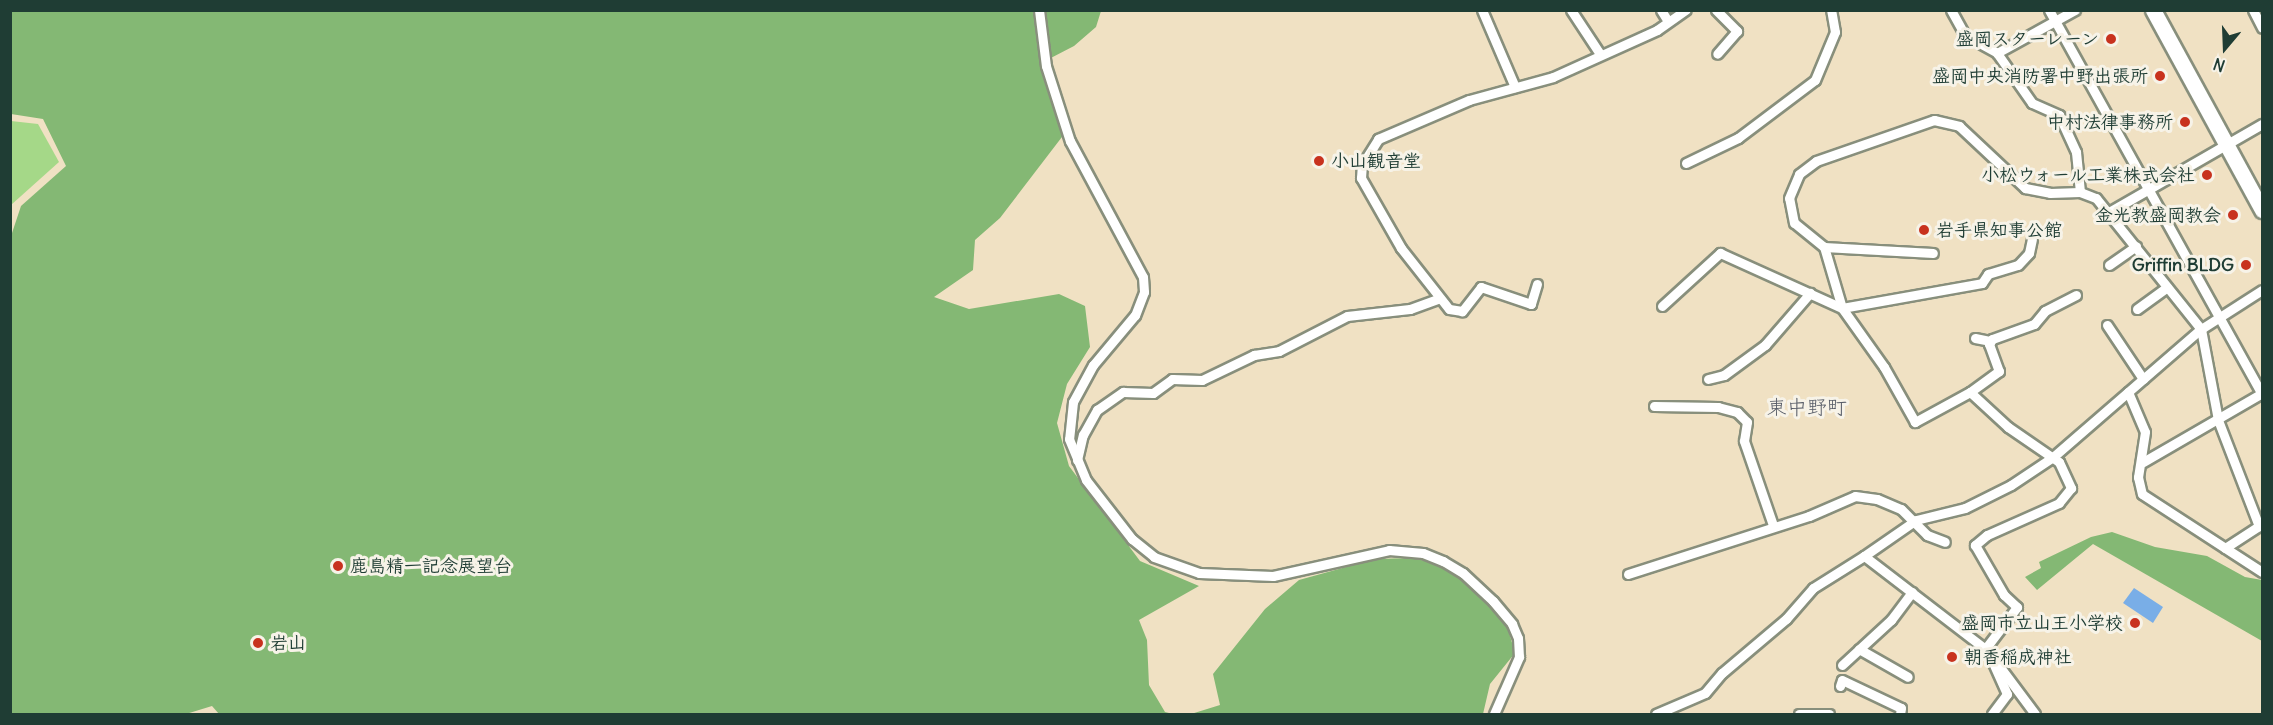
<!DOCTYPE html>
<meta charset="utf-8">
<style>
body{margin:0}
#map{position:relative;width:2273px;height:725px;overflow:hidden;background:#f0e1c3;font-family:Delius,"Klee One",sans-serif}
div>[style]{position:absolute}
.green>*{inset:0;background:#a5d888}
.forest>*{inset:0;background:#84b874}
.water>*{inset:0;background:#79aee7}
.roads{filter:drop-shadow(2px 0 #888f7c) drop-shadow(-2px 0 #888f7c) drop-shadow(0 2px #888f7c) drop-shadow(0 -2px #888f7c)}
.minor>*{height:9px;margin:-4.5px;padding:0 4.5px;transform-origin:4.5px;border-radius:4.5px;background:#fff}
.trunk>*{height:15px;margin:-7.5px;padding:0 7.5px;transform-origin:7.5px;border-radius:7.5px;background:#fff}
.dots>*{width:16px;height:16px;translate:-50% -50%;box-sizing:border-box;border:3px solid #f7f3e8;border-radius:50%}
span{translate:-50% -50%;white-space:nowrap;text-align:center;line-height:1.15;-webkit-text-stroke:6px #f7f3e8;paint-order:stroke}
.poi-label{font-size:18px;color:#1f3d34;font-weight:700}
.right{translate:-100% -50%;text-align:right}
.left{translate:0 -50%;text-align:left}
.neighbourhood-label{font-size:20px;color:#575c67}
.frame{position:absolute;inset:0;border:12px solid #1f3d34;pointer-events:none}
.north{position:absolute;left:2195px;top:18px;width:60px;height:60px;-webkit-text-stroke:4px #f7f3e8;paint-order:stroke;rotate:199deg;font-size:16px;font-weight:700;line-height:24px;text-align:center;color:#1f3d34}
.north::after{content:'';display:block;margin:auto;width:21px;height:27px;background:#1f3d34;clip-path:polygon(50% 0,100% 100%,50% 72%,0 100%)}
</style>
<div id="map">
<div class="green">
<i style="clip-path:polygon(11px 121px,38px 124px,59px 162px,11px 205px)"></i>
</div>
<div class="forest">
<i style="clip-path:polygon(11px 11px,1101px 11px,1096px 27px,1074px 46px,1045px 61px,1065px 133px,1000px 218px,975px 240px,973px 270px,934px 297px,969px 309px,1059px 294px,1085px 306px,1090px 347px,1067px 384px,1057px 423px,1069px 466px,1140px 561px,1199px 586px,1139px 620px,1147px 640px,1149px 685px,1165px 712px,1173px 714px,219px 714px,212px 706px,186px 714px,11px 714px,11px 236px,21px 206px,66px 166px,43px 119px,11px 114px)"></i>
<i style="clip-path:polygon(2112px 532px,2155px 547px,2207px 556px,2245px 577px,2262px 580px,2262px 641px,2093px 544px,2037px 590px,2025px 577px,2041px 568px,2039px 562px,2091px 537px)"></i>
<i style="clip-path:polygon(1411px 558px,1446px 565px,1506px 622px,1515px 653px,1490px 684px,1483px 714px,1191px 714px,1220px 705px,1213px 674px,1265px 609px,1299px 580px,1375px 559px)"></i>
</div>
<div class="water">
<i style="clip-path:polygon(2134px 588px,2163px 607px,2153px 623px,2123px 603px)"></i>
</div>
<div class="roads">
<div class="minor">
<i style="left:1039px;top:10px;width:56px;rotate:82.9deg"></i>
<i style="left:1046px;top:66px;width:79px;rotate:72.3deg"></i>
<i style="left:1070px;top:141px;width:154px;rotate:61.8deg"></i>
<i style="left:1143px;top:277px;width:15px;rotate:86deg"></i>
<i style="left:1144px;top:292px;width:25px;rotate:111deg"></i>
<i style="left:1135px;top:315px;width:65px;rotate:130deg"></i>
<i style="left:1093px;top:365px;width:42px;rotate:118.4deg"></i>
<i style="left:1073px;top:402px;width:37px;rotate:96deg"></i>
<i style="left:1069px;top:439px;width:44px;rotate:67.5deg"></i>
<i style="left:1086px;top:480px;width:75px;rotate:52.1deg"></i>
<i style="left:1132px;top:539px;width:28px;rotate:39deg"></i>
<i style="left:1154px;top:557px;width:48px;rotate:19.6deg"></i>
<i style="left:1199px;top:573px;width:74px;rotate:2.3deg"></i>
<i style="left:1273px;top:576px;width:119px;rotate:-12.6deg"></i>
<i style="left:1389px;top:550px;width:34px;rotate:5deg"></i>
<i style="left:1423px;top:553px;width:22px;rotate:22deg"></i>
<i style="left:1443px;top:561px;width:23px;rotate:31deg"></i>
<i style="left:1463px;top:573px;width:41px;rotate:43deg"></i>
<i style="left:1493px;top:601px;width:30px;rotate:50deg"></i>
<i style="left:1512px;top:624px;width:15px;rotate:67deg"></i>
<i style="left:1518px;top:638px;width:19px;rotate:87deg"></i>
<i style="left:1519px;top:657px;width:62px;rotate:113.7deg"></i>
<i style="left:1482px;top:10px;width:84px;rotate:66.8deg"></i>
<i style="left:1571px;top:10px;width:53px;rotate:56.6deg"></i>
<i style="left:1661px;top:10px;width:13px;rotate:58deg"></i>
<i style="left:1716px;top:10px;width:30px;rotate:45deg"></i>
<i style="left:1737px;top:31px;width:30px;rotate:131deg"></i>
<i style="left:1951px;top:10px;width:29px;rotate:61deg"></i>
<i style="left:1965px;top:35px;width:37px;rotate:29deg"></i>
<i style="left:1997px;top:53px;width:61px;rotate:55deg"></i>
<i style="left:2032px;top:103px;width:30px;rotate:24deg"></i>
<i style="left:2059px;top:115px;width:41px;rotate:65.3deg"></i>
<i style="left:2076px;top:152px;width:40px;rotate:84.3deg"></i>
<i style="left:2049px;top:10px;width:439px;rotate:61deg"></i>
<i style="left:2253px;top:10px;width:20px;rotate:63deg"></i>
<i style="left:1997px;top:53px;width:89px;rotate:-28.9deg"></i>
<i style="left:1686px;top:163px;width:58px;rotate:-25.7deg"></i>
<i style="left:1738px;top:138px;width:96px;rotate:-37deg"></i>
<i style="left:1815px;top:80px;width:52px;rotate:-67.4deg"></i>
<i style="left:1835px;top:32px;width:22px;rotate:-100deg"></i>
<i style="left:2109px;top:212px;width:177px;rotate:-29.9deg"></i>
<i style="left:1824px;top:247px;width:109px;rotate:3.2deg"></i>
<i style="left:2109px;top:265px;width:33px;rotate:-35deg"></i>
<i style="left:1537px;top:284px;width:21px;rotate:107deg"></i>
<i style="left:1531px;top:304px;width:53px;rotate:-161.2deg"></i>
<i style="left:1481px;top:287px;width:31px;rotate:128deg"></i>
<i style="left:1462px;top:311px;width:13px;rotate:-171deg"></i>
<i style="left:1449px;top:309px;width:78px;rotate:-128.2deg"></i>
<i style="left:1401px;top:248px;width:81px;rotate:-119.7deg"></i>
<i style="left:1361px;top:178px;width:13px;rotate:-86deg"></i>
<i style="left:1362px;top:165px;width:31px;rotate:-58deg"></i>
<i style="left:1378px;top:139px;width:99px;rotate:-23.2deg"></i>
<i style="left:1469px;top:100px;width:87px;rotate:-15.3deg"></i>
<i style="left:1553px;top:77px;width:114px;rotate:-24.3deg"></i>
<i style="left:1657px;top:30px;width:35px;rotate:-35deg"></i>
<i style="left:2076px;top:295px;width:35px;rotate:153deg"></i>
<i style="left:2045px;top:311px;width:17px;rotate:130deg"></i>
<i style="left:2034px;top:324px;width:45px;rotate:160.3deg"></i>
<i style="left:1992px;top:339px;width:6px;rotate:121deg"></i>
<i style="left:1989px;top:344px;width:29px;rotate:70deg"></i>
<i style="left:1999px;top:371px;width:36px;rotate:144deg"></i>
<i style="left:1970px;top:392px;width:63px;rotate:151.4deg"></i>
<i style="left:1915px;top:422px;width:63px;rotate:-119.4deg"></i>
<i style="left:1884px;top:367px;width:72px;rotate:-125.4deg"></i>
<i style="left:1842px;top:308px;width:64px;rotate:-106.4deg"></i>
<i style="left:1824px;top:247px;width:38px;rotate:-141deg"></i>
<i style="left:1794px;top:223px;width:25px;rotate:-101deg"></i>
<i style="left:1789px;top:198px;width:26px;rotate:-67deg"></i>
<i style="left:1799px;top:174px;width:21px;rotate:-37deg"></i>
<i style="left:1816px;top:161px;width:125px;rotate:-19.2deg"></i>
<i style="left:1934px;top:120px;width:26px;rotate:13deg"></i>
<i style="left:1959px;top:126px;width:91px;rotate:43.2deg"></i>
<i style="left:2025px;top:188px;width:25px;rotate:11deg"></i>
<i style="left:2050px;top:193px;width:30px;rotate:-2deg"></i>
<i style="left:2080px;top:192px;width:17px;rotate:21deg"></i>
<i style="left:2096px;top:198px;width:168px;rotate:51.3deg"></i>
<i style="left:2201px;top:329px;width:93px;rotate:79.4deg"></i>
<i style="left:2218px;top:420px;width:114px;rotate:68.9deg"></i>
<i style="left:1662px;top:306px;width:79px;rotate:-42.4deg"></i>
<i style="left:1720px;top:253px;width:134px;rotate:24.3deg"></i>
<i style="left:1842px;top:308px;width:142px;rotate:-10.1deg"></i>
<i style="left:1982px;top:283px;width:11px;rotate:-56deg"></i>
<i style="left:1988px;top:274px;width:31px;rotate:-17deg"></i>
<i style="left:2018px;top:265px;width:16px;rotate:-47deg"></i>
<i style="left:2029px;top:253px;width:14px;rotate:-78deg"></i>
<i style="left:2137px;top:309px;width:37px;rotate:-36deg"></i>
<i style="left:2107px;top:325px;width:65px;rotate:56.3deg"></i>
<i style="left:1975px;top:338px;width:16px;rotate:11deg"></i>
<i style="left:1708px;top:379px;width:16px;rotate:-14deg"></i>
<i style="left:1724px;top:375px;width:51px;rotate:-36.2deg"></i>
<i style="left:1765px;top:345px;width:69px;rotate:-49.1deg"></i>
<i style="left:1970px;top:392px;width:52px;rotate:42.6deg"></i>
<i style="left:2008px;top:427px;width:62px;rotate:34.5deg"></i>
<i style="left:2059px;top:462px;width:29px;rotate:65deg"></i>
<i style="left:2071px;top:488px;width:19px;rotate:129deg"></i>
<i style="left:2059px;top:503px;width:79px;rotate:156deg"></i>
<i style="left:1987px;top:535px;width:16px;rotate:140deg"></i>
<i style="left:1975px;top:545px;width:58px;rotate:59.9deg"></i>
<i style="left:2004px;top:595px;width:18px;rotate:43deg"></i>
<i style="left:2017px;top:607px;width:53px;rotate:127.3deg"></i>
<i style="left:2128px;top:392px;width:43px;rotate:67deg"></i>
<i style="left:2145px;top:432px;width:46px;rotate:98.8deg"></i>
<i style="left:2138px;top:477px;width:17px;rotate:77deg"></i>
<i style="left:2142px;top:494px;width:143px;rotate:33deg"></i>
<i style="left:1654px;top:406px;width:64px;rotate:0.9deg"></i>
<i style="left:1718px;top:407px;width:20px;rotate:15deg"></i>
<i style="left:1737px;top:412px;width:14px;rotate:45deg"></i>
<i style="left:1747px;top:422px;width:19px;rotate:99deg"></i>
<i style="left:1744px;top:441px;width:89px;rotate:71deg"></i>
<i style="left:1077px;top:460px;width:26px;rotate:-77deg"></i>
<i style="left:1083px;top:435px;width:29px;rotate:-61deg"></i>
<i style="left:1097px;top:410px;width:32px;rotate:-35deg"></i>
<i style="left:1123px;top:392px;width:30px;rotate:2deg"></i>
<i style="left:1153px;top:393px;width:24px;rotate:-36deg"></i>
<i style="left:1172px;top:379px;width:30px;rotate:2deg"></i>
<i style="left:1202px;top:380px;width:58px;rotate:-25.7deg"></i>
<i style="left:1254px;top:355px;width:25px;rotate:-9deg"></i>
<i style="left:1279px;top:351px;width:76px;rotate:-27.2deg"></i>
<i style="left:1347px;top:316px;width:63px;rotate:-6.3deg"></i>
<i style="left:1410px;top:309px;width:30px;rotate:-20deg"></i>
<i style="left:2143px;top:462px;width:138px;rotate:-30.1deg"></i>
<i style="left:2225px;top:548px;width:44px;rotate:-33deg"></i>
<i style="left:1628px;top:574px;width:190px;rotate:-17.8deg"></i>
<i style="left:1809px;top:516px;width:50px;rotate:-23.5deg"></i>
<i style="left:1855px;top:496px;width:22px;rotate:8deg"></i>
<i style="left:1877px;top:499px;width:26px;rotate:23deg"></i>
<i style="left:1901px;top:509px;width:37px;rotate:45deg"></i>
<i style="left:1927px;top:535px;width:19px;rotate:21deg"></i>
<i style="left:1859px;top:649px;width:56px;rotate:29.7deg"></i>
<i style="left:1989px;top:654px;width:44px;rotate:65.8deg"></i>
<i style="left:2007px;top:694px;width:25px;rotate:127deg"></i>
<i style="left:1842px;top:665px;width:67px;rotate:-42.6deg"></i>
<i style="left:1891px;top:620px;width:35px;rotate:-53deg"></i>
<i style="left:1840px;top:686px;width:6px;rotate:-72deg"></i>
<i style="left:1842px;top:680px;width:65px;rotate:25.4deg"></i>
<i style="left:1901px;top:708px;width:6px;rotate:99deg"></i>
<i style="left:1656px;top:714px;width:53px;rotate:-23.2deg"></i>
<i style="left:1705px;top:693px;width:26px;rotate:-50deg"></i>
<i style="left:1722px;top:673px;width:84px;rotate:-40.2deg"></i>
<i style="left:1786px;top:619px;width:41px;rotate:-48.9deg"></i>
<i style="left:1813px;top:588px;width:60px;rotate:-32.1deg"></i>
<i style="left:1799px;top:714px;width:30px"></i>
<i style="left:2035px;top:714px;width:79px;rotate:-126.7deg"></i>
<i style="left:1988px;top:651px;width:156px;rotate:-142.5deg"></i>
<i style="left:1864px;top:556px;width:63px;rotate:-34.7deg"></i>
<i style="left:1916px;top:520px;width:50px;rotate:-13.8deg"></i>
<i style="left:1965px;top:508px;width:51px;rotate:-26.6deg"></i>
<i style="left:2011px;top:485px;width:50px;rotate:-33.7deg"></i>
<i style="left:2053px;top:457px;width:196px;rotate:-40.9deg"></i>
<i style="left:2201px;top:329px;width:72px;rotate:-32.6deg"></i>
</div>
<div class="trunk">
<i style="left:2153px;top:10px;width:228px;rotate:61.4deg"></i>
</div>
</div>
<div class="dots">
<i style="left:2111px;top:39px;background:#c8321e"></i>
<i style="left:2160px;top:76px;background:#c8321e"></i>
<i style="left:2185px;top:122px;background:#c8321e"></i>
<i style="left:1319px;top:161px;background:#c8321e"></i>
<i style="left:2207px;top:175px;background:#c8321e"></i>
<i style="left:2233px;top:215px;background:#c8321e"></i>
<i style="left:1924px;top:230px;background:#c8321e"></i>
<i style="left:2246px;top:265px;background:#c8321e"></i>
<i style="left:338px;top:566px;background:#c8321e"></i>
<i style="left:2135px;top:623px;background:#c8321e"></i>
<i style="left:258px;top:643px;background:#c8321e"></i>
<i style="left:1952px;top:657px;background:#c8321e"></i>
</div>
<div class="poi-label">
<span class="right" style="left:2099px;top:39px">盛岡スターレーン</span>
<span class="right" style="left:2148px;top:76px">盛岡中央消防署中野出張所</span>
<span class="right" style="left:2173px;top:122px">中村法律事務所</span>
<span class="left" style="left:1331px;top:161px">小山観音堂</span>
<span class="right" style="left:2195px;top:175px">小松ウォール工業株式会社</span>
<span class="right" style="left:2221px;top:215px">金光教盛岡教会</span>
<span class="left" style="left:1936px;top:230px">岩手県知事公館</span>
<span class="right" style="left:2234px;top:265px">Griffin BLDG</span>
<span class="left" style="left:350px;top:566px">鹿島精一記念展望台</span>
<span class="right" style="left:2123px;top:623px">盛岡市立山王小学校</span>
<span class="left" style="left:270px;top:643px">岩山</span>
<span class="left" style="left:1964px;top:657px">朝香稲成神社</span>
</div>
<div class="neighbourhood-label">
<span style="left:1807px;top:406px">東中野町</span>
</div>
<div class="frame"></div>
<div class="north">N</div>
</div>
